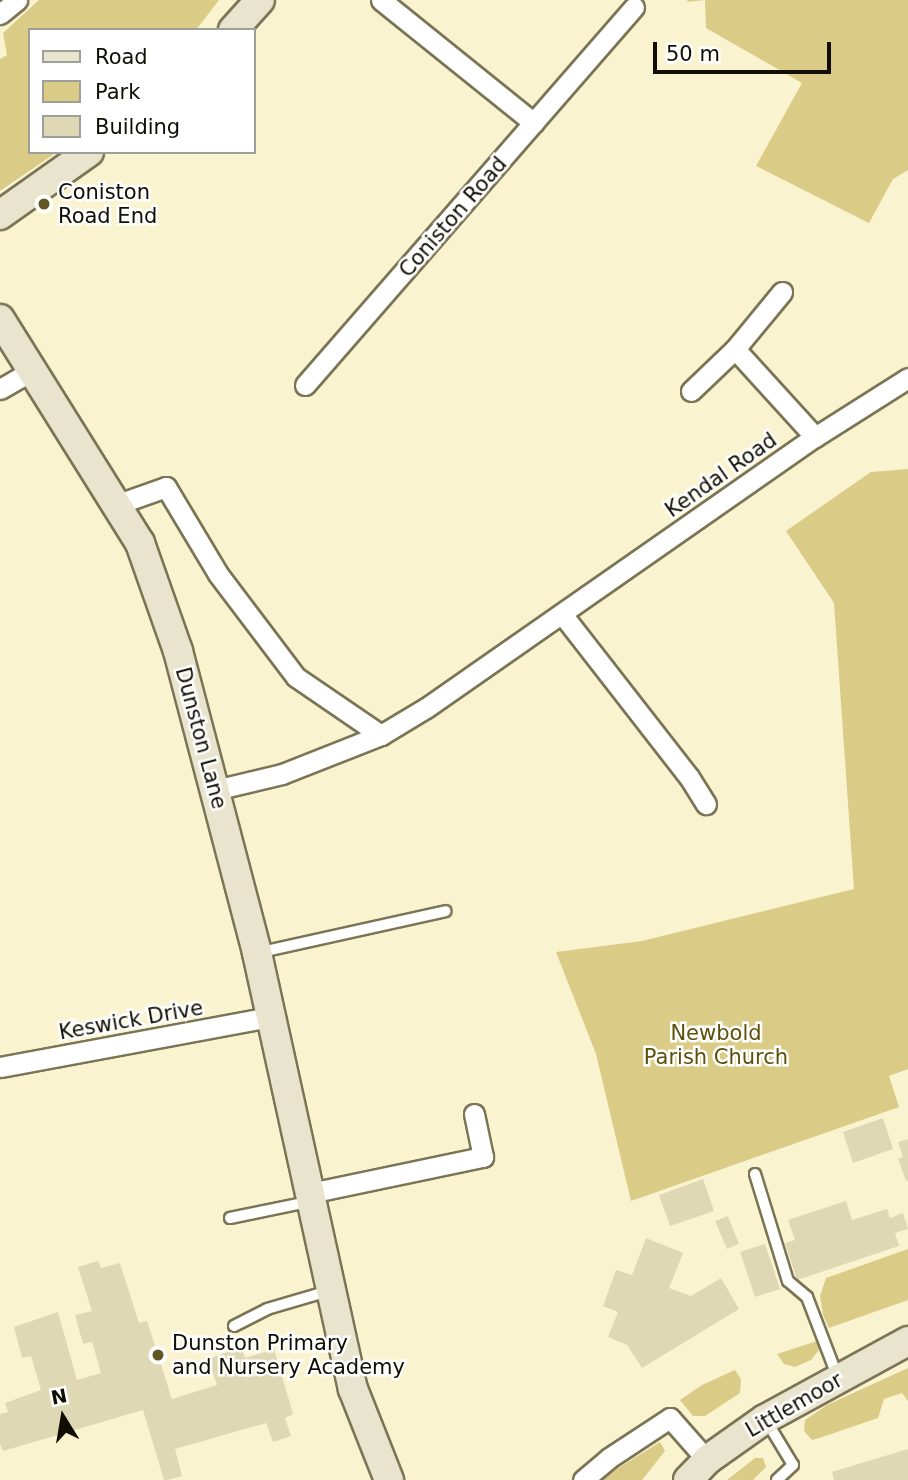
<!DOCTYPE html>
<style>
body{margin:0}
#map{position:relative;width:908px;height:1480px;overflow:hidden;background:#faf3d0;font-family:"DejaVu Sans",sans-serif}
div>[style]{position:absolute}
.green>*{inset:0;background:#dacb87}
.building>*{inset:0;background:#dfd8b5}
.roads{filter:drop-shadow(2px 0 #7b7455) drop-shadow(-2px 0 #7b7455) drop-shadow(0 2px #7b7455) drop-shadow(0 -2px #7b7455)}
.lane>*{height:10px;margin:-5px;padding:0 5px;transform-origin:5px;border-radius:5px;background:#fff}
.street>*{height:19px;margin:-9.5px;padding:0 9.5px;transform-origin:9.5px;border-radius:9.5px;background:#fff}
.secondary>*{height:28px;margin:-14px;padding:0 14px;transform-origin:14px;border-radius:14px;background:#e8e4cd}
.dots>*{width:19px;height:19px;translate:-50% -50%;box-sizing:border-box;border:4px solid #fff;border-radius:50%}
span{translate:-50% -50%;white-space:nowrap;text-align:center;line-height:1.15;-webkit-text-stroke:5px #fff;paint-order:stroke}
.poi-label{font-size:21px;color:#100e03}
.left{translate:0 -50%;text-align:left}
.street-label{font-size:21px;color:#100e03}
.park-label{font-size:21px;color:#5d500b}
.legend{position:absolute;left:28px;top:28px;width:228px;height:126px;box-sizing:border-box;background:#fff;border:2px solid #9f9f9a;margin:0;padding:9px 12px;list-style:none;font-size:21px;color:#100e03}
.legend li{display:flex;align-items:center;gap:14px;height:35px}
.legend b{width:35px;border:2px solid #9f9f9a}
.north{position:absolute;left:28px;top:1382px;width:70px;height:70px;-webkit-text-stroke:5px #fff;paint-order:stroke;rotate:349deg;font-size:19px;font-weight:700;line-height:28px;text-align:center;color:#100e03}
.north::after{content:'';display:block;margin:auto;width:24px;height:32px;background:#100e03;clip-path:polygon(50% 0,100% 100%,50% 72%,0 100%)}
.scale{position:absolute;left:653px;top:42px;width:178px;height:32px;box-sizing:border-box;border:4px solid #100e03;border-top:0;padding-left:9px;font-size:21px;line-height:24px;white-space:nowrap;color:#100e03;-webkit-text-stroke:5px #fff;paint-order:stroke}
</style>
<div id="map">
<div class="green">
<i style="clip-path:polygon(39px 0,219px 0,196px 30px,30px 30px,30px 152px,57px 152px,0 191px,0 59px,7px 55px,3px 33px)"></i>
<i style="clip-path:polygon(688px 0,908px 0,908px 170px,893px 179px,869px 223px,756px 166px,802px 83px,706px 28px,705px 0,686px 2px)"></i>
<i style="clip-path:polygon(908px 469px,908px 1069px,889px 1076px,899px 1107px,631px 1201px,596px 1054px,556px 952px,642px 941px,854px 889px,834px 603px,786px 531px,871px 472px)"></i>
<i style="clip-path:polygon(908px 1249px,908px 1300px,829px 1328px,823px 1315px,820px 1296px,826px 1278px)"></i>
<i style="clip-path:polygon(817px 1341px,819px 1350px,811px 1360px,795px 1367px,784px 1364px,777px 1354px)"></i>
<i style="clip-path:polygon(908px 1368px,908px 1401px,902px 1393px,884px 1399px,878px 1418px,819px 1438px,812px 1440px,804px 1431px,805px 1420px,827px 1405px)"></i>
<i style="clip-path:polygon(735px 1370px,741px 1379px,740px 1393px,705px 1416px,693px 1416px,680px 1400px,702px 1385px)"></i>
<i style="clip-path:polygon(660px 1442px,665px 1451px,642px 1480px,599px 1480px)"></i>
<i style="clip-path:polygon(755px 1458px,763px 1458px,766px 1467px,753px 1480px,727px 1480px)"></i>
</div>
<div class="building">
<i style="clip-path:polygon(883px 1118px,893px 1149px,853px 1163px,843px 1132px)"></i>
<i style="clip-path:polygon(908px 1139px,908px 1180px,906px 1181px,898px 1159px,903px 1157px,898px 1142px)"></i>
<i style="clip-path:polygon(703px 1179px,714px 1211px,670px 1226px,659px 1195px)"></i>
<i style="clip-path:polygon(846px 1201px,852px 1220px,887px 1209px,890px 1218px,903px 1213px,908px 1229px,895px 1233px,899px 1246px,797px 1280px,785px 1243px,795px 1240px,788px 1220px)"></i>
<i style="clip-path:polygon(728px 1216px,739px 1244px,727px 1249px,715px 1221px)"></i>
<i style="clip-path:polygon(646px 1238px,683px 1253px,669px 1288px,691px 1296px,721px 1278px,739px 1309px,642px 1368px,627px 1345px,608px 1337px,618px 1312px,603px 1306px,616px 1270px,632px 1275px)"></i>
<i style="clip-path:polygon(765px 1244px,780px 1289px,755px 1297px,740px 1252px)"></i>
<i style="clip-path:polygon(98px 1261px,101px 1268px,120px 1263px,139px 1323px,147px 1321px,172px 1399px,217px 1385px,208px 1359px,241px 1347px,245px 1358px,274px 1349px,293px 1414px,285px 1418px,291px 1436px,273px 1442px,266px 1423px,175px 1449px,182px 1476px,167px 1480px,164px 1480px,143px 1410px,3px 1451px,0 1444px,0 1414px,8px 1412px,5px 1403px,41px 1390px,31px 1356px,22px 1358px,14px 1327px,58px 1312px,77px 1380px,101px 1373px,92px 1342px,83px 1344px,75px 1315px,92px 1311px,78px 1267px)"></i>
<i style="clip-path:polygon(908px 1449px,908px 1480px,834px 1480px,832px 1472px)"></i>
</div>
<div class="roads">
<div class="lane">
<i style="left:261px;top:952px;width:189px;rotate:-12.5deg"></i>
<i style="left:755px;top:1174px;width:112px;rotate:72.9deg"></i>
<i style="left:788px;top:1281px;width:25px;rotate:40deg"></i>
<i style="left:807px;top:1297px;width:84px;rotate:69deg"></i>
<i style="left:230px;top:1218px;width:80px;rotate:-11.6deg"></i>
<i style="left:234px;top:1326px;width:37px;rotate:-27deg"></i>
<i style="left:267px;top:1309px;width:64px;rotate:-16.4deg"></i>
<i style="left:767px;top:1422px;width:50px;rotate:58.8deg"></i>
<i style="left:793px;top:1465px;width:22px;rotate:137deg"></i>
</div>
<div class="street">
<i style="left:381px;top:0;width:196px;rotate:38.8deg"></i>
<i style="left:0;top:14px;width:22px;rotate:-39deg"></i>
<i style="left:735px;top:349px;width:119px;rotate:47.7deg"></i>
<i style="left:305px;top:385px;width:501px;rotate:-48.96deg"></i>
<i style="left:0;top:389px;width:36px;rotate:-30deg"></i>
<i style="left:691px;top:391px;width:61px;rotate:-43.7deg"></i>
<i style="left:735px;top:349px;width:74px;rotate:-50.5deg"></i>
<i style="left:118px;top:504px;width:51px;rotate:-19.5deg"></i>
<i style="left:166px;top:487px;width:101px;rotate:59.1deg"></i>
<i style="left:218px;top:574px;width:129px;rotate:52.9deg"></i>
<i style="left:296px;top:677px;width:103px;rotate:34.3deg"></i>
<i style="left:562px;top:614px;width:207px;rotate:52.1deg"></i>
<i style="left:689px;top:777px;width:32px;rotate:58deg"></i>
<i style="left:215px;top:790px;width:69px;rotate:-13.4deg"></i>
<i style="left:282px;top:774px;width:106px;rotate:-21.5deg"></i>
<i style="left:381px;top:735px;width:52px;rotate:-31deg"></i>
<i style="left:426px;top:708px;width:474px;rotate:-34.9deg"></i>
<i style="left:815px;top:437px;width:110px;rotate:-32.4deg"></i>
<i style="left:0;top:1067px;width:275px;rotate:-10.5deg"></i>
<i style="left:310px;top:1193px;width:177px;rotate:-11.8deg"></i>
<i style="left:483px;top:1157px;width:44px;rotate:-101.8deg"></i>
<i style="left:583px;top:1480px;width:34px;rotate:-40deg"></i>
<i style="left:609px;top:1458px;width:73px;rotate:-33.3deg"></i>
<i style="left:670px;top:1418px;width:56px;rotate:48.6deg"></i>
</div>
<div class="secondary">
<i style="left:233px;top:30px;width:40px;rotate:-48deg"></i>
<i style="left:0;top:215px;width:109px;rotate:-35.3deg"></i>
<i style="left:0;top:319px;width:264px;rotate:58deg"></i>
<i style="left:140px;top:543px;width:114px;rotate:70.6deg"></i>
<i style="left:178px;top:651px;width:312px;rotate:75.3deg"></i>
<i style="left:257px;top:953px;width:446px;rotate:77.6deg"></i>
<i style="left:353px;top:1389px;width:98px;rotate:68.4deg"></i>
<i style="left:688px;top:1480px;width:28px;rotate:-46deg"></i>
<i style="left:707px;top:1460px;width:71px;rotate:-35.3deg"></i>
<i style="left:765px;top:1419px;width:163px;rotate:-28.6deg"></i>
</div>
</div>
<div class="dots">
<i style="left:44px;top:204px;background:#615723"></i>
<i style="left:158px;top:1355px;background:#615723"></i>
</div>
<div class="poi-label">
<span class="left" style="left:58px;top:204px">Coniston<br>Road End</span>
<span class="left" style="left:172px;top:1355px">Dunston Primary<br>and Nursery Academy</span>
</div>
<div class="street-label">
<span style="left:453px;top:217px;rotate:-49deg">Coniston Road</span>
<span style="left:721px;top:475px;rotate:-35deg">Kendal Road</span>
<span style="left:201px;top:738px;rotate:75deg">Dunston Lane</span>
<span style="left:131px;top:1020px;rotate:-10deg">Keswick Drive</span>
<span style="left:794px;top:1405px;rotate:-30deg">Littlemoor</span>
</div>
<div class="park-label">
<span style="left:716px;top:1045px">Newbold<br>Parish Church</span>
</div>
<ul class="legend">
<li><b style="height:9px;background:#e8e4cd"></b>Road</li>
<li><b style="height:19px;background:#dacb87"></b>Park</li>
<li><b style="height:19px;background:#dfd8b5"></b>Building</li>
</ul>
<div class="north">N</div>
<div class="scale">50 m</div>
</div>
